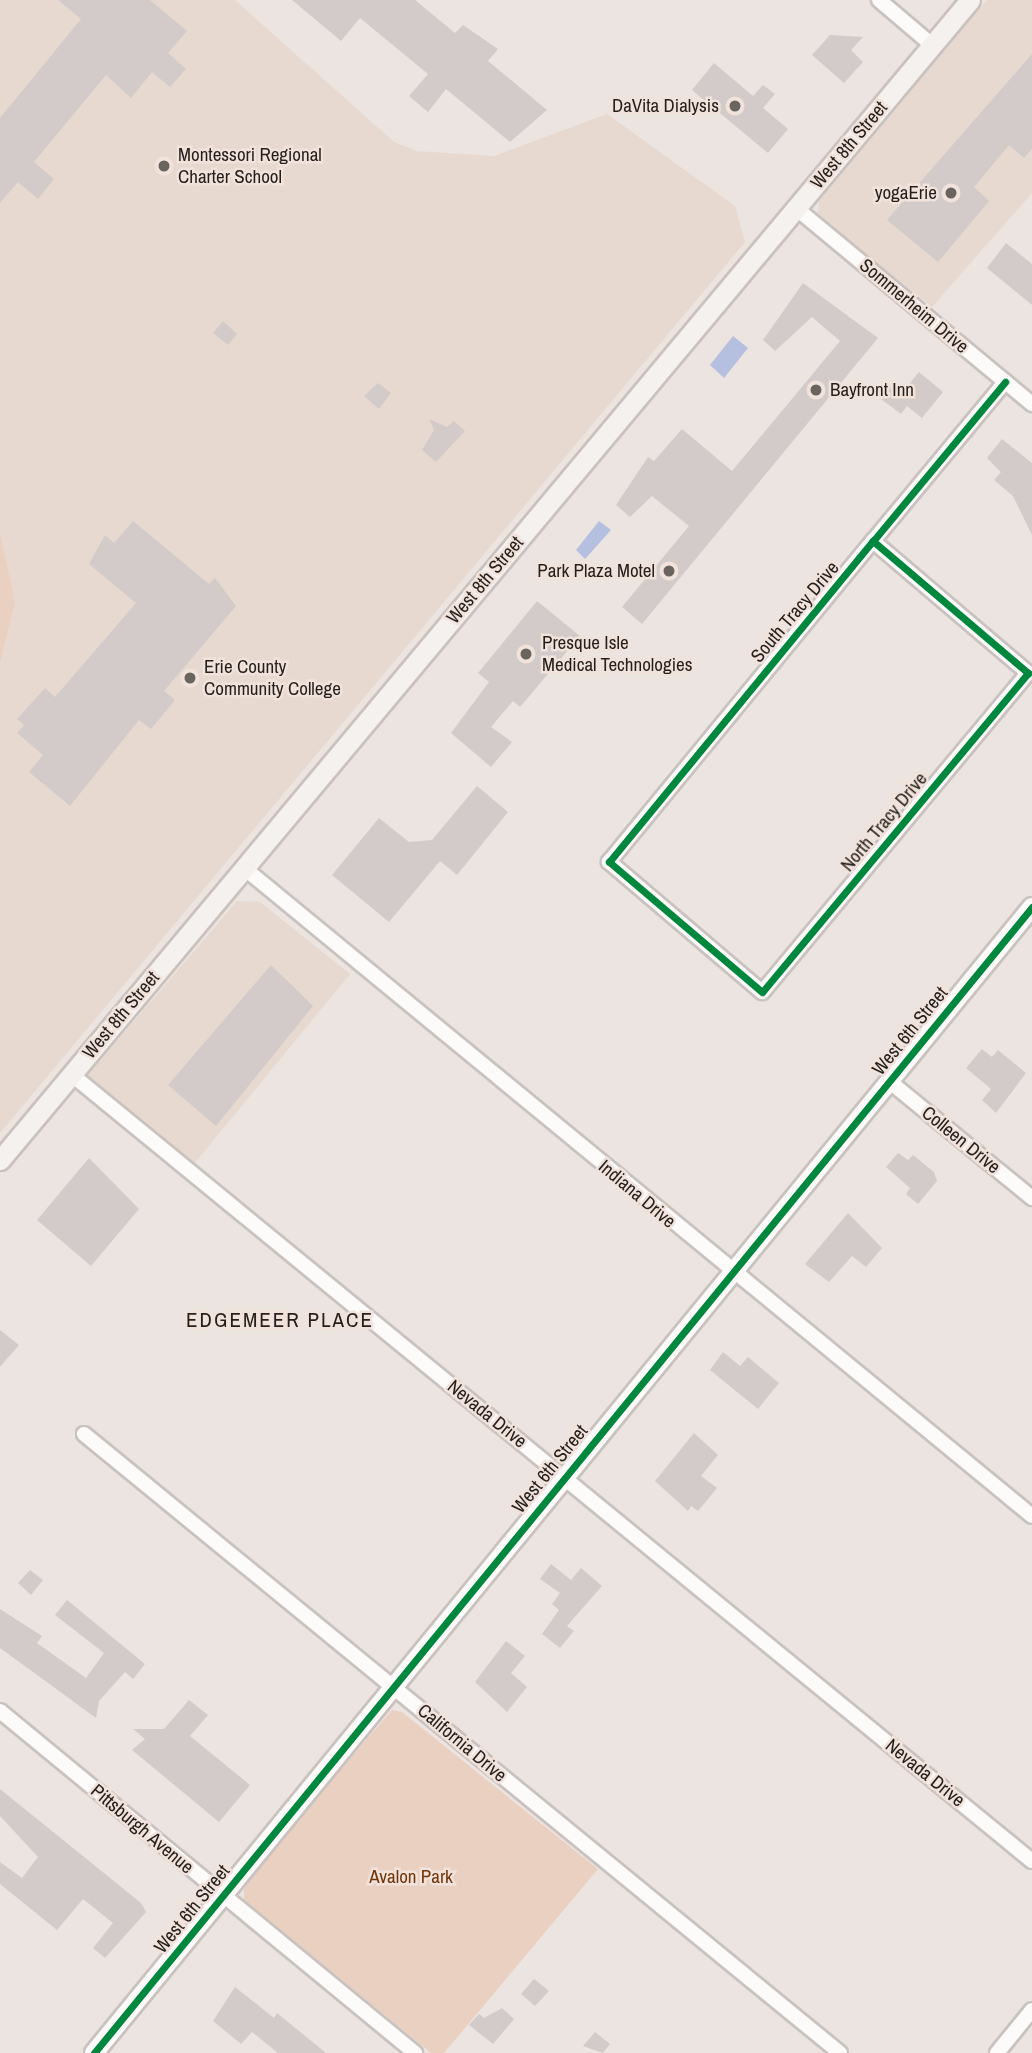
<!DOCTYPE html>
<style>
body{margin:0}
#map{position:relative;width:1032px;height:2053px;overflow:hidden;background:#ece4e0;font-family:"Archivo Narrow",sans-serif}
div>[style]{position:absolute}
.built>*{inset:0;background:#e8d9d0}
.green>*{inset:0;background:#ead0c1}
.water>*{inset:0;background:#b5bfdf}
.building>*{inset:0;background:#d2cbc9}
.roads{filter:drop-shadow(2px 0 #c9c2bf) drop-shadow(-2px 0 #c9c2bf) drop-shadow(0 2px #c9c2bf) drop-shadow(0 -2px #c9c2bf)}
.minor>*{height:14px;margin:-7px;padding:0 7px;transform-origin:7px;border-radius:7px;background:#fcfbfa}
.tertiary>*{height:18px;margin:-9px;padding:0 9px;transform-origin:9px;border-radius:9px;background:#fcfbfa}
.secondary>*{height:19px;margin:-9.5px;padding:0 9.5px;transform-origin:9.5px;border-radius:9.5px;background:#f4f1ef}
.cycleway>*{height:7px;margin:-3.5px;padding:0 3.5px;transform-origin:3.5px;border-radius:3.5px;background:#00873e}
.dots>*{width:19px;height:19px;translate:-50% -50%;box-sizing:border-box;border:4px solid #f1e3db;border-radius:50%}
span{translate:-50% -50%;white-space:nowrap;text-align:center;line-height:1.15;-webkit-text-stroke:5px #f1e3db;paint-order:stroke}
.poi-label{font-size:19px;color:#241f1c}
.right{translate:-100% -50%;text-align:right}
.left{translate:0 -50%;text-align:left}
.street-label{font-size:19px;color:#241f1c}
.park-label{font-size:19px;color:#723608}
.neighbourhood-label{font-size:21px;color:#241f1c;letter-spacing:2px}
</style>
<div id="map">
<div class="built">
<i style="clip-path:polygon(0 0,235px 0,394px 142px,417px 151px,494px 156px,607px 114px,735px 206px,745px 242px,0 1133px)"></i>
<i style="clip-path:polygon(987px 0,1032px 0,1032px 193px,932px 307px,837px 231px,818px 213px,819px 201px)"></i>
<i style="clip-path:polygon(237px 901px,260px 902px,350px 974px,194px 1164px,87px 1076px)"></i>
</div>
<div class="green">
<i style="clip-path:polygon(0 534px,15px 602px,0 663px)"></i>
<i style="clip-path:polygon(392px 1710px,402px 1712px,598px 1869px,444px 2053px,431px 2053px,244px 1900px,244px 1889px,266px 1856px)"></i>
</div>
<div class="water">
<i style="clip-path:polygon(733px 336px,748px 348px,724px 378px,710px 365px)"></i>
<i style="clip-path:polygon(599px 521px,611px 530px,585px 559px,576px 550px)"></i>
</div>
<div class="building">
<i style="clip-path:polygon(58px 0,150px 0,187px 31px,168px 53px,186px 69px,170px 87px,152px 72px,131px 98px,106px 75px,34px 162px,54px 179px,38px 199px,18px 182px,0 203px,0 118px,81px 19px)"></i>
<i style="clip-path:polygon(292px 0,415px 0,455px 33px,463px 25px,498px 49px,488px 61px,547px 110px,510px 142px,446px 89px,428px 112px,409px 96px,428px 74px,360px 18px,341px 41px)"></i>
<i style="clip-path:polygon(830px 35px,863px 37px,851px 50px,863px 62px,844px 83px,812px 55px)"></i>
<i style="clip-path:polygon(1032px 54px,1032px 149px,1024px 158px,1009px 145px,974px 187px,989px 201px,938px 262px,887px 220px)"></i>
<i style="clip-path:polygon(714px 63px,753px 96px,763px 85px,775px 94px,763px 108px,788px 129px,768px 153px,692px 90px)"></i>
<i style="clip-path:polygon(1006px 243px,1032px 264px,1032px 305px,987px 268px)"></i>
<i style="clip-path:polygon(803px 283px,878px 338px,642px 624px,622px 607px,689px 526px,652px 496px,630px 517px,616px 505px,648px 457px,654px 461px,682px 429px,732px 471px,840px 341px,812px 317px,775px 351px,763px 340px)"></i>
<i style="clip-path:polygon(223px 321px,237px 334px,228px 345px,213px 333px)"></i>
<i style="clip-path:polygon(919px 372px,943px 392px,922px 418px,907px 406px,901px 414px,881px 399px,891px 387px,900px 395px)"></i>
<i style="clip-path:polygon(378px 383px,391px 393px,379px 409px,364px 396px)"></i>
<i style="clip-path:polygon(429px 419px,447px 427px,454px 421px,465px 431px,436px 462px,422px 450px,434px 430px)"></i>
<i style="clip-path:polygon(1002px 439px,1032px 463px,1032px 535px,1013px 496px,994px 480px,1001px 472px,987px 458px)"></i>
<i style="clip-path:polygon(133px 521px,209px 584px,215px 578px,236px 606px,164px 691px,175px 700px,151px 729px,139px 720px,70px 806px,29px 772px,43px 755px,17px 733px,24px 725px,17px 719px,45px 688px,55px 697px,136px 603px,89px 564px,105px 535px,114px 543px)"></i>
<i style="clip-path:polygon(537px 601px,580px 636px,520px 707px,513px 701px,491px 727px,512px 742px,491px 767px,451px 733px,489px 682px,478px 673px)"></i>
<i style="clip-path:polygon(477px 786px,508px 812px,457px 875px,440px 861px,389px 922px,332px 875px,379px 818px,409px 842px,432px 840px)"></i>
<i style="clip-path:polygon(271px 965px,313px 1006px,216px 1126px,168px 1085px)"></i>
<i style="clip-path:polygon(982px 1049px,992px 1057px,998px 1050px,1026px 1073px,996px 1113px,982px 1100px,991px 1089px,966px 1068px)"></i>
<i style="clip-path:polygon(898px 1153px,908px 1160px,913px 1155px,934px 1172px,937px 1181px,918px 1204px,906px 1194px,910px 1188px,886px 1167px)"></i>
<i style="clip-path:polygon(89px 1158px,139px 1209px,91px 1266px,37px 1220px)"></i>
<i style="clip-path:polygon(848px 1213px,882px 1248px,866px 1267px,852px 1256px,829px 1282px,805px 1264px)"></i>
<i style="clip-path:polygon(0 1330px,19px 1345px,0 1367px)"></i>
<i style="clip-path:polygon(723px 1352px,740px 1366px,748px 1357px,779px 1383px,758px 1409px,710px 1370px)"></i>
<i style="clip-path:polygon(694px 1433px,718px 1455px,701px 1476px,717px 1488px,698px 1511px,691px 1506px,688px 1511px,655px 1481px)"></i>
<i style="clip-path:polygon(551px 1564px,571px 1580px,581px 1568px,602px 1586px,567px 1626px,574px 1631px,560px 1648px,542px 1634px,559px 1610px,552px 1604px,560px 1593px,540px 1579px)"></i>
<i style="clip-path:polygon(30px 1570px,43px 1580px,31px 1595px,18px 1583px)"></i>
<i style="clip-path:polygon(67px 1600px,145px 1664px,133px 1679px,125px 1672px,99px 1701px,96px 1718px,0 1648px,0 1609px,42px 1636px,37px 1643px,86px 1678px,104px 1653px,55px 1615px)"></i>
<i style="clip-path:polygon(506px 1641px,525px 1656px,511px 1673px,527px 1687px,507px 1712px,475px 1682px)"></i>
<i style="clip-path:polygon(189px 1700px,208px 1715px,190px 1736px,250px 1785px,219px 1822px,132px 1750px,145px 1739px,133px 1729px,164px 1729px)"></i>
<i style="clip-path:polygon(0 1789px,141px 1903px,146px 1912px,105px 1958px,93px 1948px,113px 1923px,83px 1899px,57px 1930px,0 1884px,0 1862px,22px 1878px,38px 1857px,0 1816px)"></i>
<i style="clip-path:polygon(534px 1979px,549px 1991px,535px 2006px,521px 1994px)"></i>
<i style="clip-path:polygon(235px 1987px,274px 2018px,277px 2013px,326px 2053px,278px 2053px,252px 2032px,241px 2044px,213px 2021px)"></i>
<i style="clip-path:polygon(502px 2008px,514px 2019px,493px 2044px,469px 2025px,479px 2014px,484px 2018px)"></i>
<i style="clip-path:polygon(595px 2032px,610px 2044px,603px 2053px,583px 2046px)"></i>
</div>
<div class="roads">
<div class="minor">
<i style="left:879px;top:0;width:70px;rotate:40.3deg"></i>
<i style="left:796px;top:208px;width:307px;rotate:39.7deg"></i>
<i style="left:873px;top:541px;width:204px;rotate:40.4deg"></i>
<i style="left:1028px;top:673px;width:415px;rotate:129.8deg"></i>
<i style="left:762px;top:992px;width:201px;rotate:-139.6deg"></i>
<i style="left:609px;top:862px;width:416px;rotate:-50.6deg"></i>
<i style="left:873px;top:541px;width:207px;rotate:-50.3deg"></i>
<i style="left:244px;top:868px;width:1020px;rotate:39.43deg"></i>
<i style="left:71px;top:1074px;width:1242px;rotate:39.32deg"></i>
<i style="left:889px;top:1081px;width:185px;rotate:39.3deg"></i>
<i style="left:84px;top:1434px;width:977px;rotate:39.31deg"></i>
<i style="left:0;top:1711px;width:538px;rotate:39.49deg"></i>
<i style="left:997px;top:2053px;width:55px;rotate:-50.9deg"></i>
</div>
<div class="tertiary">
<i style="left:94px;top:2053px;width:1481px;rotate:-50.7deg"></i>
</div>
<div class="secondary">
<i style="left:0;top:1160px;width:1512px;rotate:-50.1deg"></i>
</div>
</div>
<div class="cycleway">
<i style="left:873px;top:541px;width:204px;rotate:40.4deg"></i>
<i style="left:1028px;top:673px;width:415px;rotate:129.8deg"></i>
<i style="left:762px;top:992px;width:201px;rotate:-139.6deg"></i>
<i style="left:609px;top:862px;width:416px;rotate:-50.6deg"></i>
<i style="left:873px;top:541px;width:207px;rotate:-50.3deg"></i>
<i style="left:94px;top:2053px;width:1481px;rotate:-50.7deg"></i>
</div>
<div class="dots">
<i style="left:735px;top:106px;background:#6a6461"></i>
<i style="left:164px;top:166px;background:#6a6461"></i>
<i style="left:951px;top:193px;background:#6a6461"></i>
<i style="left:816px;top:390px;background:#6a6461"></i>
<i style="left:669px;top:571px;background:#6a6461"></i>
<i style="left:526px;top:654px;background:#6a6461"></i>
<i style="left:190px;top:678px;background:#6a6461"></i>
</div>
<div class="poi-label">
<span class="right" style="left:719px;top:106px">DaVita Dialysis</span>
<span class="left" style="left:178px;top:166px">Montessori Regional<br>Charter School</span>
<span class="right" style="left:937px;top:193px">yogaErie</span>
<span class="left" style="left:830px;top:390px">Bayfront Inn</span>
<span class="right" style="left:655px;top:571px">Park Plaza Motel</span>
<span class="left" style="left:542px;top:654px">Presque Isle<br>Medical Technologies</span>
<span class="left" style="left:204px;top:678px">Erie County<br>Community College</span>
</div>
<div class="street-label">
<span style="left:849px;top:145px;rotate:-50deg">West 8th Street</span>
<span style="left:914px;top:306px;rotate:40deg">Sommerheim Drive</span>
<span style="left:485px;top:580px;rotate:-50deg">West 8th Street</span>
<span style="left:795px;top:612px;rotate:-50deg">South Tracy Drive</span>
<span style="left:884px;top:822px;rotate:-50deg">North Tracy Drive</span>
<span style="left:121px;top:1015px;rotate:-50deg">West 8th Street</span>
<span style="left:910px;top:1031px;rotate:-51deg">West 6th Street</span>
<span style="left:961px;top:1140px;rotate:39deg">Colleen Drive</span>
<span style="left:637px;top:1194px;rotate:40deg">Indiana Drive</span>
<span style="left:487px;top:1414px;rotate:39deg">Nevada Drive</span>
<span style="left:550px;top:1469px;rotate:-51deg">West 6th Street</span>
<span style="left:462px;top:1743px;rotate:40deg">California Drive</span>
<span style="left:925px;top:1773px;rotate:39deg">Nevada Drive</span>
<span style="left:142px;top:1829px;rotate:40deg">Pittsburgh Avenue</span>
<span style="left:192px;top:1909px;rotate:-51deg">West 6th Street</span>
</div>
<div class="park-label">
<span style="left:411px;top:1877px">Avalon Park</span>
</div>
<div class="neighbourhood-label">
<span style="left:280px;top:1320px">EDGEMEER PLACE</span>
</div>
</div>
